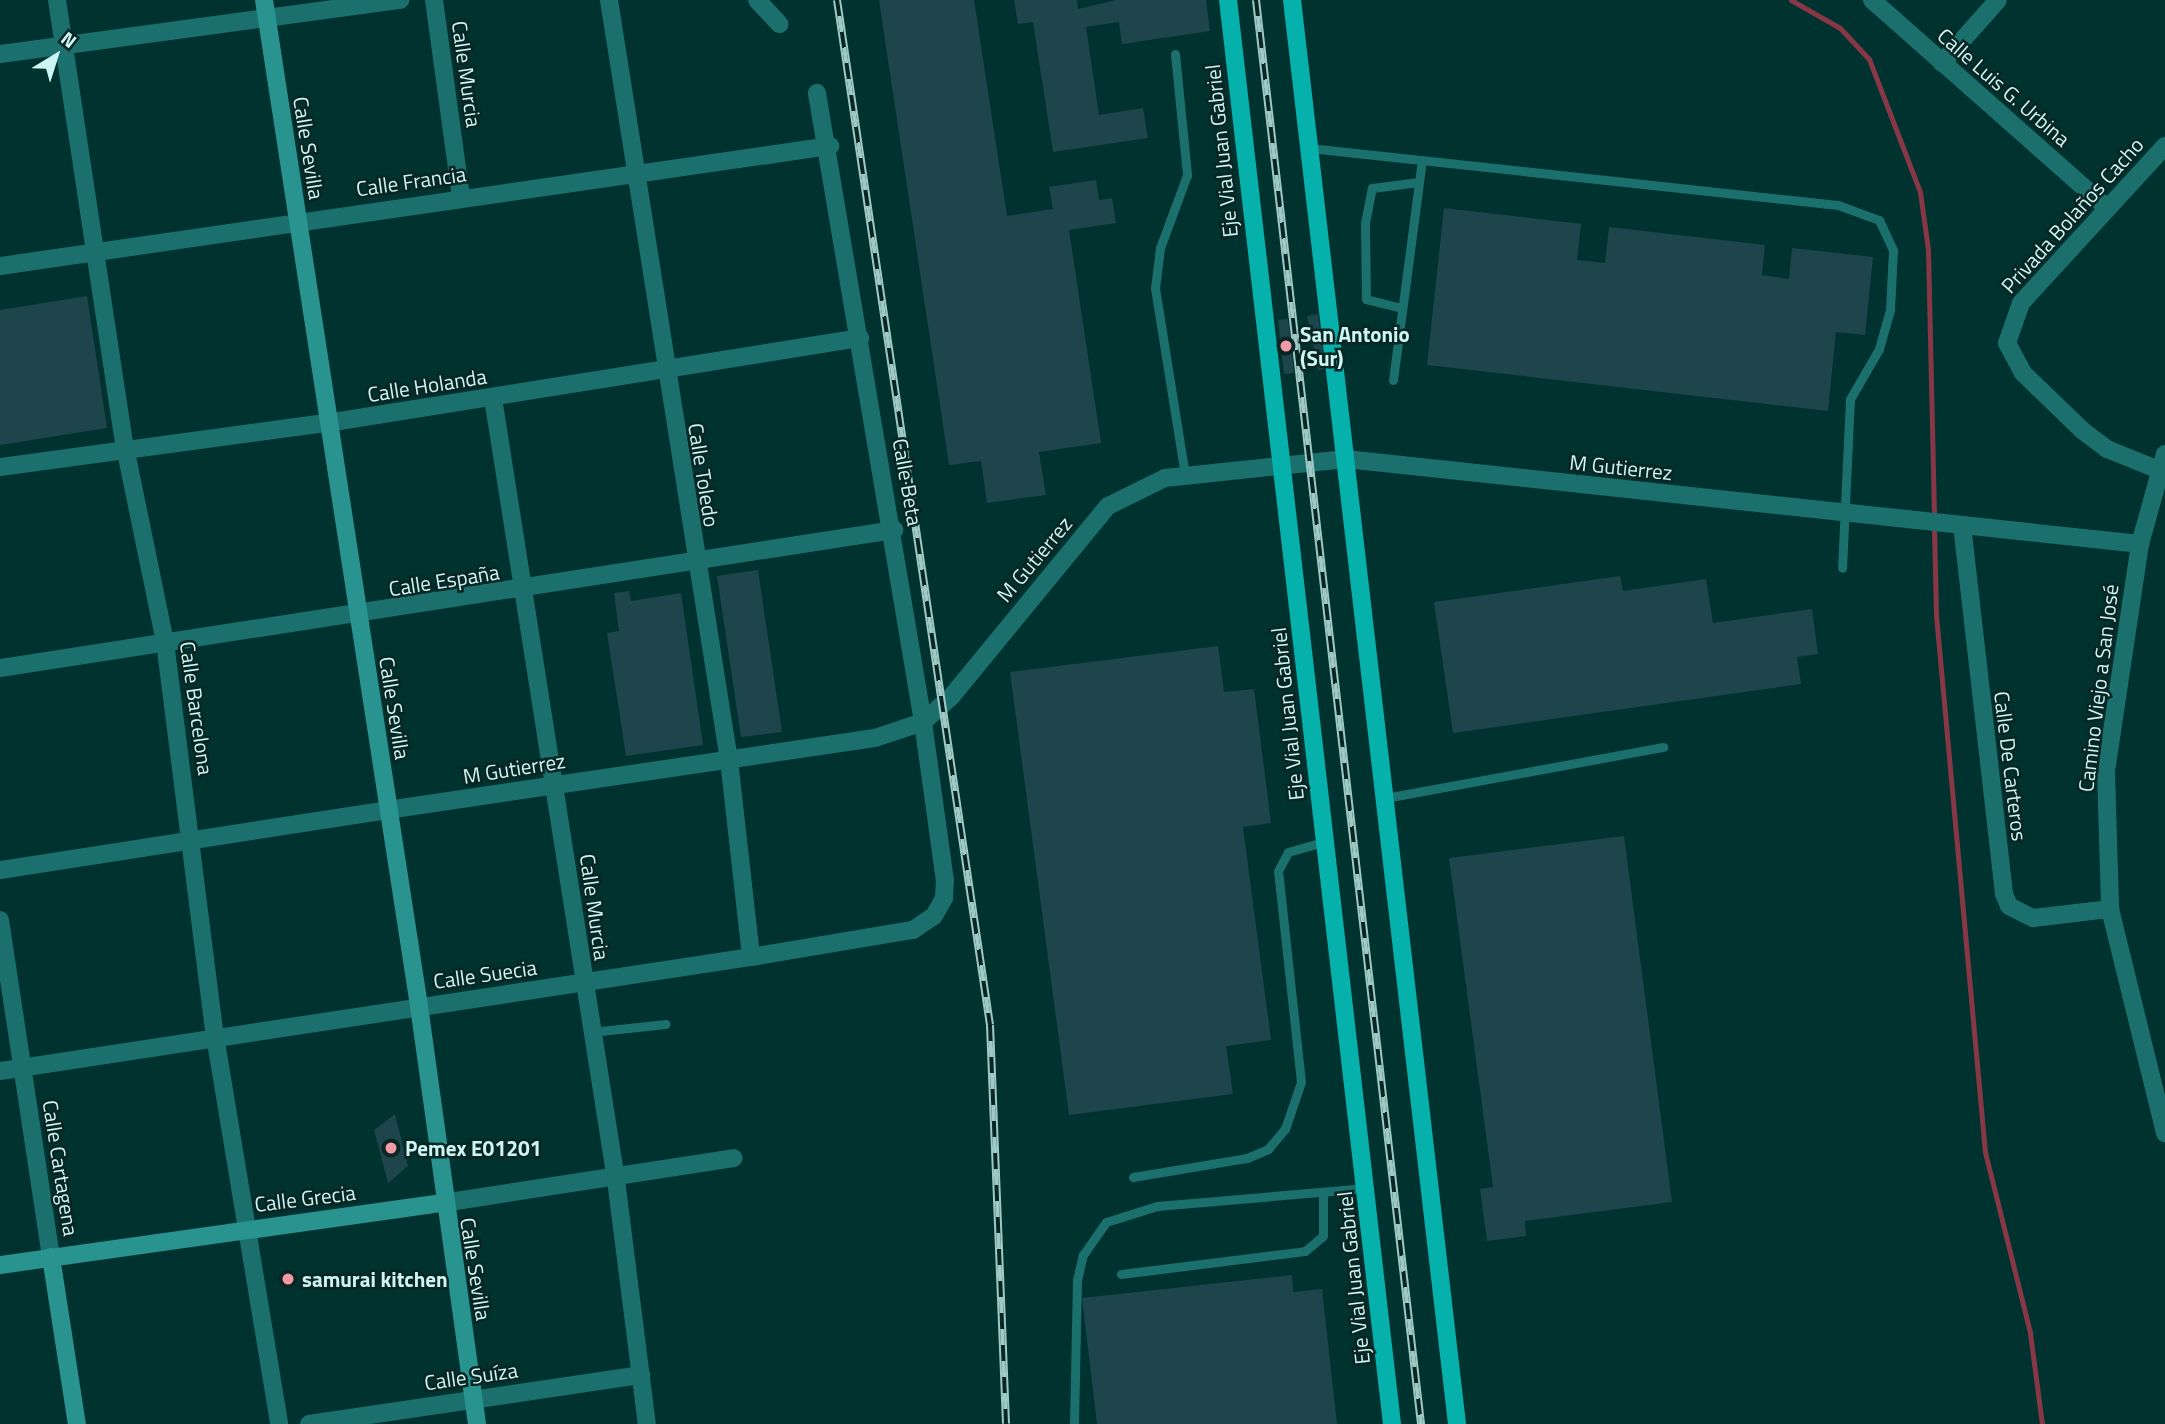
<!DOCTYPE html>
<meta charset="utf-8">
<style>
body{margin:0}
#map{position:relative;width:2165px;height:1424px;overflow:hidden;background:#003230;font-family:"Titillium Web",sans-serif}
div>[style]{position:absolute}
.stream>*{height:5px;margin:-2.5px;padding:0 2.5px;transform-origin:2.5px;border-radius:2.5px;background:#883746}
.building>*{inset:0;background:#1f454c}
.service>*{height:9px;margin:-4.5px;padding:0 4.5px;transform-origin:4.5px;border-radius:4.5px;background:#1b706d}
.minor>*{height:18px;margin:-9px;padding:0 9px;transform-origin:9px;border-radius:9px;background:#1b706d}
.tertiary>*{height:18px;margin:-9px;padding:0 9px;transform-origin:9px;border-radius:9px;background:#1b706d}
.secondary>*{height:18px;margin:-9px;padding:0 9px;transform-origin:9px;border-radius:9px;background:#28938f}
.primary>*{height:18px;margin:-9px;padding:0 9px;transform-origin:9px;border-radius:9px;background:#06b0ab}
.rail>*{height:8px;margin-top:-4px;transform-origin:0;background:repeating-linear-gradient(90deg,#092624 0 16px,#9ec9c6 0 32px);box-sizing:border-box;border-block:2px solid #9ec9c6}
.dots>*{width:19px;height:19px;translate:-50% -50%;box-sizing:border-box;border:4px solid #092624;border-radius:50%}
span{translate:-50% -50%;white-space:nowrap;text-align:center;line-height:1.15;-webkit-text-stroke:5px #092624;paint-order:stroke}
.street-label{font-size:21px;color:#cdf6f3}
.poi-label{font-size:21px;color:#cdf6f3;font-weight:700}
.left{translate:0 -50%;text-align:left}
.north{position:absolute;left:21px;top:21px;width:70px;height:70px;-webkit-text-stroke:5px #092624;paint-order:stroke;rotate:38deg;font-size:19px;font-weight:700;line-height:28px;text-align:center;color:#cdf6f3}
.north::after{content:'';display:block;margin:auto;width:24px;height:32px;background:#cdf6f3;clip-path:polygon(50% 0,100% 100%,50% 72%,0 100%)}
</style>
<div id="map">
<div class="stream">
<i style="left:1791px;top:0;width:56px;rotate:29.7deg"></i>
<i style="left:1840px;top:28px;width:42px;rotate:46.9deg"></i>
<i style="left:1869px;top:59px;width:142px;rotate:69deg"></i>
<i style="left:1920px;top:192px;width:59px;rotate:82.1deg"></i>
<i style="left:1928px;top:250px;width:267px;rotate:88.7deg"></i>
<i style="left:1934px;top:527px;width:88px;rotate:88.7deg"></i>
<i style="left:1936px;top:615px;width:539px;rotate:84.79deg"></i>
<i style="left:1985px;top:1152px;width:187px;rotate:76deg"></i>
<i style="left:2030px;top:1333px;width:92px;rotate:82.5deg"></i>
</div>
<div class="building">
<i style="clip-path:polygon(879px 0,974px 0,1007px 216px,1053px 209px,1049px 187px,1096px 180px,1099px 200px,1112px 198px,1116px 223px,1069px 230px,1101px 443px,1039px 452px,1046px 495px,987px 503px,981px 461px,949px 465px)"></i>
<i style="clip-path:polygon(1014px 0,1077px 0,1078px 9px,1116px 0,1206px 0,1210px 31px,1122px 44px,1119px 22px,1086px 27px,1099px 115px,1143px 108px,1148px 138px,1053px 152px,1033px 22px,1018px 24px)"></i>
<i style="clip-path:polygon(1444px 208px,1581px 224px,1577px 260px,1605px 263px,1609px 227px,1765px 245px,1762px 275px,1789px 279px,1792px 248px,1873px 257px,1865px 335px,1836px 332px,1828px 411px,1427px 365px)"></i>
<i style="clip-path:polygon(87px 296px,107px 428px,0 445px,0 310px)"></i>
<i style="clip-path:polygon(1318px 314px,1325px 369px,1318px 370px,1307px 316px)"></i>
<i style="clip-path:polygon(1288px 319px,1294px 373px,1284px 374px,1278px 320px)"></i>
<i style="clip-path:polygon(758px 570px,782px 732px,741px 737px,717px 576px)"></i>
<i style="clip-path:polygon(1620px 576px,1623px 591px,1706px 579px,1713px 623px,1812px 609px,1818px 654px,1797px 657px,1801px 684px,1453px 733px,1434px 602px)"></i>
<i style="clip-path:polygon(629px 591px,631px 601px,681px 593px,703px 745px,626px 756px,607px 633px,619px 631px,614px 593px)"></i>
<i style="clip-path:polygon(1218px 646px,1224px 692px,1254px 689px,1271px 823px,1243px 827px,1271px 1040px,1226px 1046px,1233px 1094px,1069px 1115px,1010px 672px)"></i>
<i style="clip-path:polygon(1624px 836px,1672px 1202px,1525px 1221px,1526px 1236px,1487px 1241px,1480px 1189px,1493px 1187px,1449px 858px)"></i>
<i style="clip-path:polygon(395px 1114px,408px 1166px,388px 1183px,374px 1130px)"></i>
<i style="clip-path:polygon(1292px 1275px,1293px 1292px,1322px 1289px,1337px 1424px,1097px 1424px,1082px 1298px)"></i>
</div>
<div class="service">
<i style="left:1175px;top:54px;width:122px;rotate:84.3deg"></i>
<i style="left:1187px;top:175px;width:78px;rotate:110.3deg"></i>
<i style="left:1160px;top:248px;width:40px;rotate:97.1deg"></i>
<i style="left:1155px;top:288px;width:189px;rotate:80.9deg"></i>
<i style="left:1309px;top:148px;width:532px;rotate:6.15deg"></i>
<i style="left:1838px;top:205px;width:44px;rotate:20.1deg"></i>
<i style="left:1879px;top:220px;width:33px;rotate:65deg"></i>
<i style="left:1893px;top:250px;width:60px;rotate:92.9deg"></i>
<i style="left:1890px;top:310px;width:41px;rotate:105.8deg"></i>
<i style="left:1879px;top:349px;width:58px;rotate:120.1deg"></i>
<i style="left:1850px;top:399px;width:169px;rotate:92.7deg"></i>
<i style="left:1402px;top:308px;width:37px;rotate:-166deg"></i>
<i style="left:1366px;top:299px;width:76px;rotate:-90.8deg"></i>
<i style="left:1365px;top:223px;width:36px;rotate:-79deg"></i>
<i style="left:1372px;top:188px;width:47px;rotate:-7.3deg"></i>
<i style="left:1393px;top:380px;width:222px;rotate:-82.5deg"></i>
<i style="left:1385px;top:798px;width:283px;rotate:-10.4deg"></i>
<i style="left:591px;top:1032px;width:75px;rotate:-6.1deg"></i>
<i style="left:1133px;top:1177px;width:116px;rotate:-9.5deg"></i>
<i style="left:1247px;top:1158px;width:23px;rotate:-23deg"></i>
<i style="left:1268px;top:1149px;width:26px;rotate:-50deg"></i>
<i style="left:1285px;top:1129px;width:50px;rotate:-71.2deg"></i>
<i style="left:1301px;top:1082px;width:212px;rotate:-96.2deg"></i>
<i style="left:1278px;top:871px;width:21px;rotate:-62deg"></i>
<i style="left:1288px;top:852px;width:37px;rotate:-16deg"></i>
<i style="left:1121px;top:1274px;width:185px;rotate:-7.1deg"></i>
<i style="left:1305px;top:1251px;width:23px;rotate:-40deg"></i>
<i style="left:1323px;top:1236px;width:44px;rotate:-90deg"></i>
<i style="left:1074px;top:1424px;width:144px;rotate:-88.8deg"></i>
<i style="left:1077px;top:1280px;width:26px;rotate:-77deg"></i>
<i style="left:1083px;top:1255px;width:40px;rotate:-55.1deg"></i>
<i style="left:1106px;top:1222px;width:53px;rotate:-17.4deg"></i>
<i style="left:1157px;top:1206px;width:210px;rotate:-4.9deg"></i>
</div>
<div class="minor">
<i style="left:57px;top:0;width:452px;rotate:81.4deg"></i>
<i style="left:125px;top:447px;width:199px;rotate:78.4deg"></i>
<i style="left:165px;top:642px;width:397px;rotate:82.8deg"></i>
<i style="left:215px;top:1036px;width:393px;rotate:80.6deg"></i>
<i style="left:434px;top:0;width:198px;rotate:82.2deg"></i>
<i style="left:609px;top:0;width:769px;rotate:81.03deg"></i>
<i style="left:729px;top:760px;width:198px;rotate:83.6deg"></i>
<i style="left:757px;top:0;width:33px;rotate:47deg"></i>
<i style="left:1872px;top:0;width:314px;rotate:41.5deg"></i>
<i style="left:0;top:54px;width:404px;rotate:-7.7deg"></i>
<i style="left:1942px;top:63px;width:84px;rotate:-48.4deg"></i>
<i style="left:0;top:266px;width:839px;rotate:-8.23deg"></i>
<i style="left:493px;top:398px;width:792px;rotate:81.06deg"></i>
<i style="left:616px;top:1180px;width:246px;rotate:82.8deg"></i>
<i style="left:0;top:467px;width:330px;rotate:-7.7deg"></i>
<i style="left:327px;top:423px;width:540px;rotate:-9.06deg"></i>
<i style="left:2159px;top:470px;width:56px;rotate:-158deg"></i>
<i style="left:2107px;top:449px;width:31px;rotate:-143deg"></i>
<i style="left:2082px;top:430px;width:82px;rotate:-136deg"></i>
<i style="left:2023px;top:373px;width:34px;rotate:-118deg"></i>
<i style="left:2007px;top:343px;width:42px;rotate:-70.7deg"></i>
<i style="left:2021px;top:303px;width:213px;rotate:-47.5deg"></i>
<i style="left:1962px;top:525px;width:371px;rotate:83.5deg"></i>
<i style="left:2004px;top:894px;width:13px;rotate:67deg"></i>
<i style="left:2009px;top:906px;width:27px;rotate:27deg"></i>
<i style="left:2033px;top:918px;width:78px;rotate:-6.7deg"></i>
<i style="left:0;top:668px;width:905px;rotate:-8.78deg"></i>
<i style="left:0;top:870px;width:392px;rotate:-8.8deg"></i>
<i style="left:0;top:920px;width:341px;rotate:81.4deg"></i>
<i style="left:0;top:1071px;width:760px;rotate:-8.63deg"></i>
<i style="left:751px;top:957px;width:164px;rotate:-9.5deg"></i>
<i style="left:913px;top:930px;width:25px;rotate:-34deg"></i>
<i style="left:934px;top:916px;width:21px;rotate:-61deg"></i>
<i style="left:944px;top:898px;width:17px;rotate:-87deg"></i>
<i style="left:945px;top:881px;width:161px;rotate:-97.9deg"></i>
<i style="left:923px;top:722px;width:638px;rotate:-99.57deg"></i>
<i style="left:443px;top:1203px;width:294px;rotate:-8.8deg"></i>
<i style="left:309px;top:1424px;width:336px;rotate:-8.4deg"></i>
</div>
<div class="tertiary">
<i style="left:2165px;top:454px;width:93px;rotate:105.5deg"></i>
<i style="left:2140px;top:544px;width:230px;rotate:98.5deg"></i>
<i style="left:2106px;top:771px;width:138px;rotate:88.3deg"></i>
<i style="left:2110px;top:909px;width:231px;rotate:76.2deg"></i>
<i style="left:387px;top:810px;width:493px;rotate:-8.4deg"></i>
<i style="left:875px;top:738px;width:51px;rotate:-18.4deg"></i>
<i style="left:923px;top:722px;width:38px;rotate:-42deg"></i>
<i style="left:951px;top:697px;width:247px;rotate:-50.6deg"></i>
<i style="left:1108px;top:506px;width:64px;rotate:-26.2deg"></i>
<i style="left:1165px;top:478px;width:182px;rotate:-6deg"></i>
<i style="left:1346px;top:459px;width:799px;rotate:6.11deg"></i>
</div>
<div class="secondary">
<i style="left:264px;top:0;width:1018px;rotate:81.24deg"></i>
<i style="left:419px;top:1006px;width:422px;rotate:82.1deg"></i>
<i style="left:51px;top:1257px;width:169px;rotate:81.2deg"></i>
<i style="left:0;top:1265px;width:447px;rotate:-8deg"></i>
</div>
<div class="primary">
<i style="left:1228px;top:0;width:1433px;rotate:83.43deg"></i>
<i style="left:1292px;top:0;width:1434px;rotate:83.39deg"></i>
</div>
<div class="rail">
<i style="left:837px;top:0;width:1036px;rotate:81.51deg"></i>
<i style="left:990px;top:1025px;width:399px;rotate:87.7deg"></i>
<i style="left:1256px;top:0;width:1434px;rotate:83.39deg"></i>
</div>
<div class="dots">
<i style="left:1286px;top:346px;background:#f49aa6"></i>
<i style="left:391px;top:1148px;background:#f49aa6"></i>
<i style="left:288px;top:1279px;background:#f49aa6"></i>
</div>
<div class="street-label">
<span style="left:467px;top:74px;rotate:82deg">Calle Murcia</span>
<span style="left:2004px;top:87px;rotate:41deg">Calle Luis G. Urbina</span>
<span style="left:309px;top:148px;rotate:81deg">Calle Sevilla</span>
<span style="left:1221px;top:151px;rotate:-96deg">Eje Vial Juan Gabriel</span>
<span style="left:411px;top:181px;rotate:-8deg">Calle Francia</span>
<span style="left:2072px;top:215px;rotate:-48deg">Privada Bolaños Cacho</span>
<span style="left:427px;top:385px;rotate:-9deg">Calle Holanda</span>
<span style="left:1621px;top:467px;rotate:6deg">M Gutierrez</span>
<span style="left:704px;top:475px;rotate:81deg">Calle Toledo</span>
<span style="left:908px;top:482px;rotate:80deg">Calle Beta</span>
<span style="left:1034px;top:559px;rotate:-50deg">M Gutierrez</span>
<span style="left:444px;top:580px;rotate:-9deg">Calle España</span>
<span style="left:2098px;top:688px;rotate:-83deg">Camino Viejo a San José</span>
<span style="left:197px;top:708px;rotate:82deg">Calle Barcelona</span>
<span style="left:395px;top:708px;rotate:81deg">Calle Sevilla</span>
<span style="left:1287px;top:714px;rotate:-96deg">Eje Vial Juan Gabriel</span>
<span style="left:2011px;top:766px;rotate:83deg">Calle De Carteros</span>
<span style="left:514px;top:768px;rotate:-9deg">M Gutierrez</span>
<span style="left:595px;top:907px;rotate:82deg">Calle Murcia</span>
<span style="left:485px;top:974px;rotate:-8deg">Calle Suecia</span>
<span style="left:61px;top:1168px;rotate:81deg">Calle Cartagena</span>
<span style="left:305px;top:1198px;rotate:-7deg">Calle Grecia</span>
<span style="left:476px;top:1269px;rotate:81deg">Calle Sevilla</span>
<span style="left:1353px;top:1278px;rotate:-96deg">Eje Vial Juan Gabriel</span>
<span style="left:471px;top:1376px;rotate:-8deg">Calle Suíza</span>
</div>
<div class="poi-label">
<span class="left" style="left:1300px;top:346px">San Antonio<br>(Sur)</span>
<span class="left" style="left:405px;top:1148px">Pemex E01201</span>
<span class="left" style="left:302px;top:1279px">samurai kitchen</span>
</div>
<div class="north">N</div>
</div>
